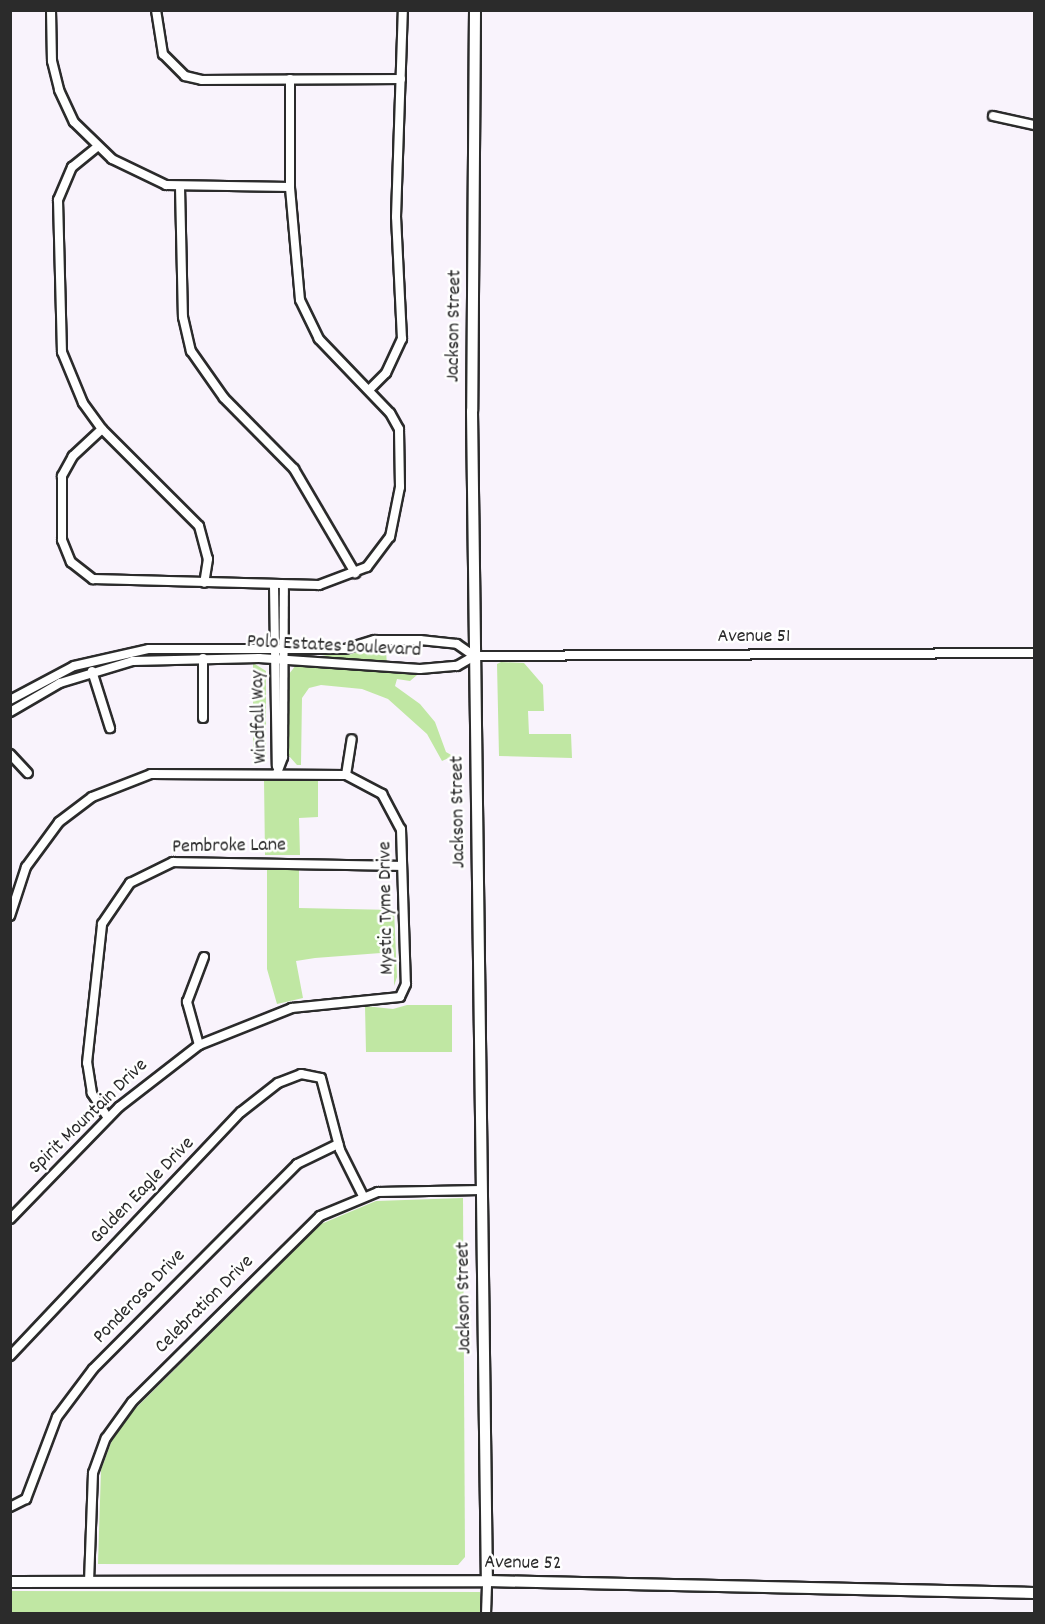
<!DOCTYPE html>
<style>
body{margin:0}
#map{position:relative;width:1045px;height:1624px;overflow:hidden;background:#f9f3fc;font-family:Dekko,sans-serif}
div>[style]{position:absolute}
.green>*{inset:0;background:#c0e7a3}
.roads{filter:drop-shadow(2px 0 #2b2b2b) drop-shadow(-2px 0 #2b2b2b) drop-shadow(0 2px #2b2b2b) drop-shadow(0 -2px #2b2b2b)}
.minor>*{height:8px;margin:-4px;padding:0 4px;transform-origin:4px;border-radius:4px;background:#fff}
.major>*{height:10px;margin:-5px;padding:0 5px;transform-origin:5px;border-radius:5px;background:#fff}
span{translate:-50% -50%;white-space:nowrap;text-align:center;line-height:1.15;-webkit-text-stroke:5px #fff;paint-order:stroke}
.street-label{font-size:20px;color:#2b2b2b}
.frame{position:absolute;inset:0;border:12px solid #2b2b2b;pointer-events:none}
</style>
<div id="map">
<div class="green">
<i style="clip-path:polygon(386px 651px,387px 665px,321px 656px,339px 653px)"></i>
<i style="clip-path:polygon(501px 662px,524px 663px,543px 685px,544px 711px,528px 711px,529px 734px,571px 734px,572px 758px,499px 756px,497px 664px)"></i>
<i style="clip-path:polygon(253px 663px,266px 671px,266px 756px,258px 763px,253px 763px)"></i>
<i style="clip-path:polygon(296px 665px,417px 675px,410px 681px,397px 679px,395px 686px,420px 704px,435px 722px,446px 752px,453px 756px,442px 761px,427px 734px,388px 699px,362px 689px,321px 685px,309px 688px,302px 698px,301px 765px,297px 765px,289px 756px,289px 674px)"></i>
<i style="clip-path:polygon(264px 780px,318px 780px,318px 817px,299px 818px,300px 855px,265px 855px)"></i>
<i style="clip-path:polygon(267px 870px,299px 870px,299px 908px,394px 910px,397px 977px,394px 986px,394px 952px,315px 958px,296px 961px,303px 998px,277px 1004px,267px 969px)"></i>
<i style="clip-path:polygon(407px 1005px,452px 1005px,452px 1052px,366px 1052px,365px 1006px,393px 1009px)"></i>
<i style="clip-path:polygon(463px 1198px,465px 1557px,458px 1565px,98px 1564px,101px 1470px,112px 1440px,134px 1410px,321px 1224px,376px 1201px)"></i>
<i style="clip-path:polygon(11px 1591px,480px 1592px,480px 1613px,11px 1614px)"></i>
</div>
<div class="roads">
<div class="minor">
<i style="left:51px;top:10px;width:51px;rotate:88.9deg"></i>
<i style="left:52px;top:61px;width:30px;rotate:76deg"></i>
<i style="left:59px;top:90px;width:35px;rotate:65deg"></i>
<i style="left:74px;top:122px;width:53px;rotate:44.2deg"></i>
<i style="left:112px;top:159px;width:60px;rotate:25.7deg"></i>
<i style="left:166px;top:185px;width:124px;rotate:0.9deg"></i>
<i style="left:156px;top:10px;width:45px;rotate:81deg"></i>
<i style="left:163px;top:54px;width:31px;rotate:45deg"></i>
<i style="left:185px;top:76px;width:17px;rotate:13deg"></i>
<i style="left:202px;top:80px;width:199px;rotate:-0.3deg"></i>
<i style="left:993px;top:116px;width:42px;rotate:12.4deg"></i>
<i style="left:97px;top:147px;width:32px;rotate:141deg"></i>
<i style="left:72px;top:167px;width:36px;rotate:113deg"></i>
<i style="left:58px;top:200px;width:152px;rotate:88.5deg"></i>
<i style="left:62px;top:352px;width:55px;rotate:67.6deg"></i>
<i style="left:83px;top:403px;width:32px;rotate:54deg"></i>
<i style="left:102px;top:429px;width:137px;rotate:45deg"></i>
<i style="left:199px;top:526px;width:34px;rotate:75deg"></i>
<i style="left:208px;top:559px;width:24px;rotate:99deg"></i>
<i style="left:180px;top:187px;width:130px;rotate:88.7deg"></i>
<i style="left:183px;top:317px;width:35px;rotate:77deg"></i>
<i style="left:191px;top:351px;width:57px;rotate:54.9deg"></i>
<i style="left:224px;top:398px;width:100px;rotate:45.4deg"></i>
<i style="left:294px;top:469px;width:121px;rotate:59.6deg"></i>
<i style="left:369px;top:390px;width:24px;rotate:-45deg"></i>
<i style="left:386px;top:373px;width:38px;rotate:-65deg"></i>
<i style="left:402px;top:339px;width:122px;rotate:-92.8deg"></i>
<i style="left:396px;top:217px;width:207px;rotate:-88.1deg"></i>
<i style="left:102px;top:429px;width:40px;rotate:137deg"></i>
<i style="left:73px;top:456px;width:23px;rotate:119deg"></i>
<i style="left:62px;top:476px;width:64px;rotate:90deg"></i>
<i style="left:62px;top:540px;width:24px;rotate:68deg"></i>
<i style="left:71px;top:562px;width:28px;rotate:38deg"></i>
<i style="left:93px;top:579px;width:226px;rotate:1.5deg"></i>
<i style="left:319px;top:585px;width:51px;rotate:-20.6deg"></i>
<i style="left:367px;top:567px;width:38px;rotate:-53deg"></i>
<i style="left:390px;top:537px;width:51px;rotate:-78.7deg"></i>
<i style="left:400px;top:487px;width:58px;rotate:-91deg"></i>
<i style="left:399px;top:429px;width:18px;rotate:-119deg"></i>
<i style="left:390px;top:413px;width:103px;rotate:-133.8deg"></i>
<i style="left:319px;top:339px;width:43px;rotate:-116deg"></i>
<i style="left:300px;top:300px;width:113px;rotate:-95.1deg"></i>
<i style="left:290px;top:187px;width:108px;rotate:-90deg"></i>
<i style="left:274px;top:585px;width:181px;rotate:89.1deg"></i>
<i style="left:474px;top:656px;width:560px;rotate:-0.31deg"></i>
<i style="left:92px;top:671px;width:60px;rotate:72.5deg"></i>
<i style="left:10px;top:700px;width:72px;rotate:-28deg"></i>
<i style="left:74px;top:666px;width:77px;rotate:-12.8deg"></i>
<i style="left:149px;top:649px;width:196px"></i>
<i style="left:345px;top:649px;width:31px;rotate:-17deg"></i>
<i style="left:375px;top:640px;width:45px"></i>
<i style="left:420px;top:640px;width:37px;rotate:6deg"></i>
<i style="left:457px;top:644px;width:21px;rotate:35deg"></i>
<i style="left:10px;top:712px;width:58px;rotate:-30.1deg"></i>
<i style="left:60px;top:683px;width:76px;rotate:-16.8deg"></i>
<i style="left:133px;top:661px;width:126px;rotate:-1.4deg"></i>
<i style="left:259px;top:658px;width:161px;rotate:3.9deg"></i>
<i style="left:420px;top:669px;width:37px;rotate:-5deg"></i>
<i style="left:457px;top:666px;width:20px;rotate:-30deg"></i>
<i style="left:203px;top:718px;width:60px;rotate:-90deg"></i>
<i style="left:10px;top:754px;width:26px;rotate:47deg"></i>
<i style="left:277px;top:773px;width:17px;rotate:-69deg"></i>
<i style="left:283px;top:757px;width:172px;rotate:-89.7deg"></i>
<i style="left:346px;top:775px;width:36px;rotate:-81deg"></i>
<i style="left:10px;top:916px;width:52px;rotate:-71.9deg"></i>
<i style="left:26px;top:867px;width:56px;rotate:-53.7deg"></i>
<i style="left:59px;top:822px;width:41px;rotate:-37.1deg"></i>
<i style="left:92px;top:797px;width:63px;rotate:-21.3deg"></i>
<i style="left:151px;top:774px;width:195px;rotate:0.3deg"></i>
<i style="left:346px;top:775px;width:41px;rotate:27.8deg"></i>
<i style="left:382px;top:794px;width:40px;rotate:62deg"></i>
<i style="left:401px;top:829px;width:155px;rotate:88.2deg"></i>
<i style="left:406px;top:984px;width:14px;rotate:115deg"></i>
<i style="left:400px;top:997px;width:109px;rotate:174.2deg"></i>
<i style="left:292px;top:1008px;width:100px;rotate:158.3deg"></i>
<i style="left:199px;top:1045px;width:101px;rotate:142.2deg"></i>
<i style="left:119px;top:1107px;width:156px;rotate:134.2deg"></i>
<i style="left:199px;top:1045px;width:45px;rotate:-105.6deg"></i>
<i style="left:187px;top:1002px;width:48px;rotate:-69.3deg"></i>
<i style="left:108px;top:1118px;width:30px;rotate:-123deg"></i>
<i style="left:92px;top:1093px;width:30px;rotate:-99deg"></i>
<i style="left:87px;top:1063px;width:140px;rotate:-83.8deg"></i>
<i style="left:102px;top:924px;width:50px;rotate:-55.7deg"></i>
<i style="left:130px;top:883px;width:48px;rotate:-26deg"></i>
<i style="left:173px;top:862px;width:229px;rotate:1deg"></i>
<i style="left:10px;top:1356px;width:336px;rotate:-46.6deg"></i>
<i style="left:241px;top:1112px;width:47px;rotate:-38.1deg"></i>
<i style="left:278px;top:1083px;width:25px;rotate:-21deg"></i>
<i style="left:301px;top:1074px;width:20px;rotate:11deg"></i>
<i style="left:321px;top:1078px;width:74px;rotate:75.2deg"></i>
<i style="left:340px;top:1150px;width:51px;rotate:63.4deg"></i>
<i style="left:10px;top:1507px;width:18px;rotate:-27deg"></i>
<i style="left:26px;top:1499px;width:88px;rotate:-69.3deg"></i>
<i style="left:57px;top:1417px;width:60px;rotate:-53.1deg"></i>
<i style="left:93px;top:1369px;width:289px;rotate:-45.1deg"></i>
<i style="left:297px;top:1164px;width:46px;rotate:-26deg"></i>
<i style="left:89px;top:1582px;width:109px;rotate:-87.9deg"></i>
<i style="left:93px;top:1473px;width:37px;rotate:-70deg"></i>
<i style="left:106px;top:1438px;width:44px;rotate:-54.2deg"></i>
<i style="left:132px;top:1402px;width:264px;rotate:-44.7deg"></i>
<i style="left:320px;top:1216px;width:63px;rotate:-22.5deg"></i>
<i style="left:378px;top:1192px;width:103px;rotate:-1.1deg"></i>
<i style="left:486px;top:1614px;width:33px;rotate:-88deg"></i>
</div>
<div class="major">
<i style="left:475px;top:10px;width:401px;rotate:90.4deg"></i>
<i style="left:472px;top:411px;width:1170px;rotate:89.27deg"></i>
<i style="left:10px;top:1582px;width:477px;rotate:-0.1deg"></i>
<i style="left:487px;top:1581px;width:547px;rotate:1.26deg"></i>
</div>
</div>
<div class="street-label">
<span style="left:455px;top:326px;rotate:-89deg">Jackson Street</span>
<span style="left:754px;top:637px">Avenue 51</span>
<span style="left:334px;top:647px;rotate:3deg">Polo Estates Boulevard</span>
<span style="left:260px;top:717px;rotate:-92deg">Windfall Way</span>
<span style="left:459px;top:812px;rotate:-91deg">Jackson Street</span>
<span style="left:229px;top:847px;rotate:-1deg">Pembroke Lane</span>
<span style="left:387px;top:908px;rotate:-91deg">Mystic Tyme Drive</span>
<span style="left:89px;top:1117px;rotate:-44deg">Spirit Mountain Drive</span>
<span style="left:143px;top:1191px;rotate:-46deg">Golden Eagle Drive</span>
<span style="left:140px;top:1297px;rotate:-46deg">Ponderosa Drive</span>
<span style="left:465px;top:1298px;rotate:-91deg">Jackson Street</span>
<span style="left:205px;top:1305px;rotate:-45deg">Celebration Drive</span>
<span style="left:523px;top:1564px;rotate:1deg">Avenue 52</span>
</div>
<div class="frame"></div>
</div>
